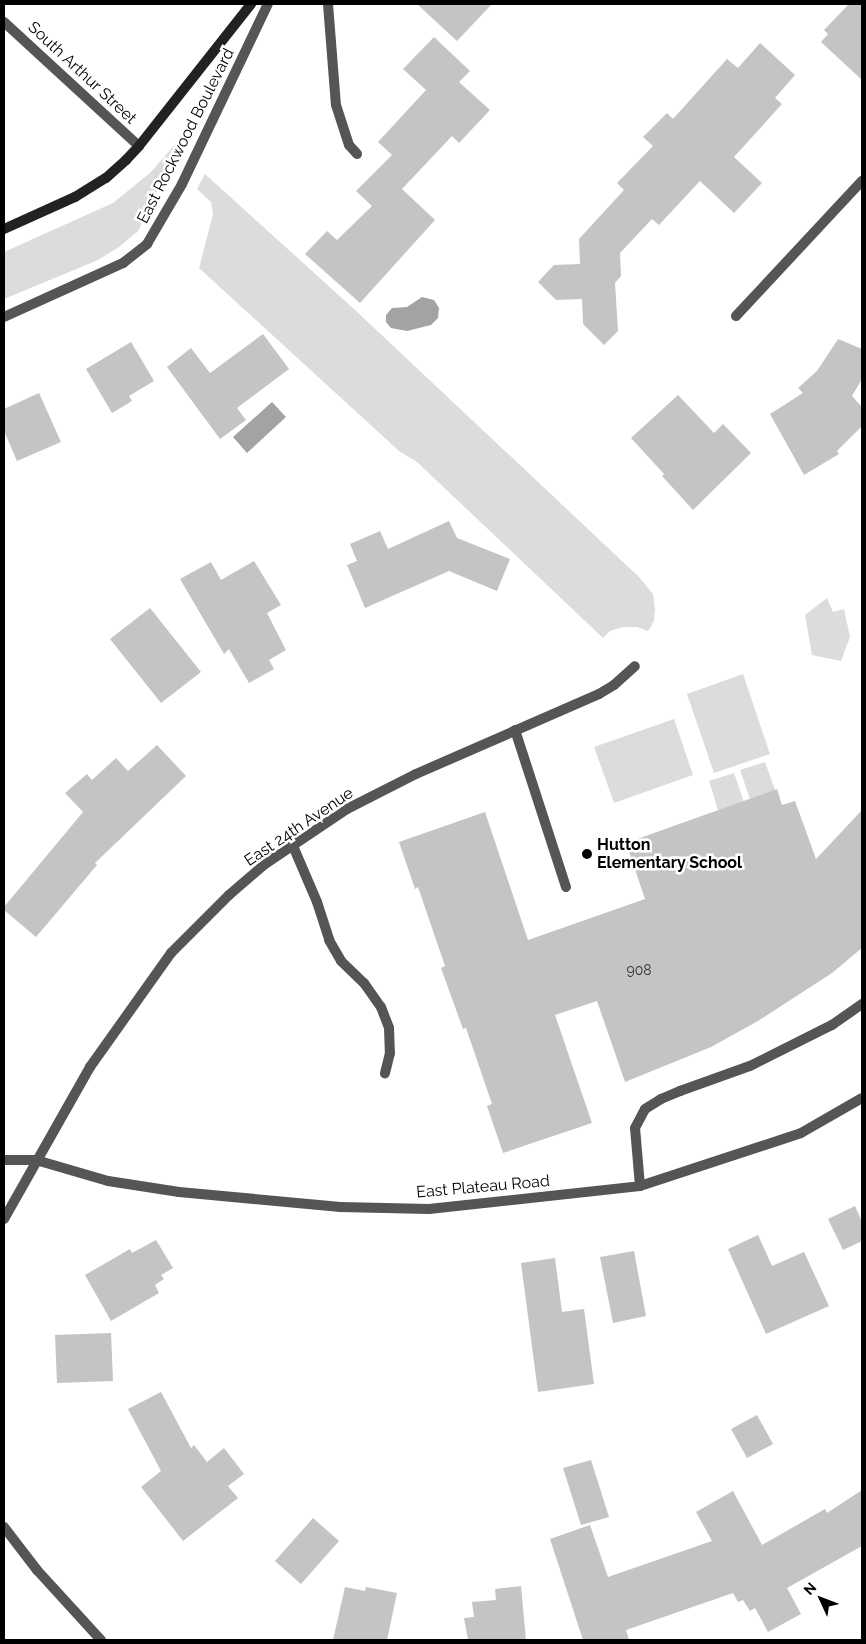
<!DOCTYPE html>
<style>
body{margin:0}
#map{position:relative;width:866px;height:1644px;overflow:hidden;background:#fff;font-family:Raleway,sans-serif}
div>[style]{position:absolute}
.green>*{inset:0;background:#dcdcdc}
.water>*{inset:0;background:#a3a3a3}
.building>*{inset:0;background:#c4c4c4}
.lane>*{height:10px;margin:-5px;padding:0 5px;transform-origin:5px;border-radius:5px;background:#555}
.street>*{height:10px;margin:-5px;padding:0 5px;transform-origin:5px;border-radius:5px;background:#555}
.secondary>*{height:10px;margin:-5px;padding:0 5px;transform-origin:5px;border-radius:5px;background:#222}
.dots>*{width:14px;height:14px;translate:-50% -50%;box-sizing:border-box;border:2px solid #fff;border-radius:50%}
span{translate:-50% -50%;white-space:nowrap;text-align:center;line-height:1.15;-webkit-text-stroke:5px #fff;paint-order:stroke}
.number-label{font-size:14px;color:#313131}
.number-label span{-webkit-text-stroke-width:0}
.street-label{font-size:16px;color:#000}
.poi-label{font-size:16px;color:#000;font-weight:700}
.left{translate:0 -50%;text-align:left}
.frame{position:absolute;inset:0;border:5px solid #000;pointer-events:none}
.north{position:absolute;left:796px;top:1574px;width:50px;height:50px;-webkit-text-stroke:4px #fff;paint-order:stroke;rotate:313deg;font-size:14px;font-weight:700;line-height:20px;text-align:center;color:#000}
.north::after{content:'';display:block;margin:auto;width:18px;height:22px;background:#000;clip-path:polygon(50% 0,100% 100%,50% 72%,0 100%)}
</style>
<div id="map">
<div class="green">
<i style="clip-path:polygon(177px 142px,180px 146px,138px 231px,119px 247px,98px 260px,4px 299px,4px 252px,113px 203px,151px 172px)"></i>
<i style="clip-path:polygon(205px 174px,354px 309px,639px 577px,653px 594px,655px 609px,654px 621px,648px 631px,637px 627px,623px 627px,610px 631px,603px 638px,417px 462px,399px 451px,199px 268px,213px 214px,211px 202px,197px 189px)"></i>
<i style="clip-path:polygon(827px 598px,833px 612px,844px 609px,850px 637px,841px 661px,812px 655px,805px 615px)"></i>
<i style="clip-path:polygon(743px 674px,770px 754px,714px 773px,687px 694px)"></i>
<i style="clip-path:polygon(674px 719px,693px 775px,614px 803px,594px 747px)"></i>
<i style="clip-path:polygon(765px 762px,775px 790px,750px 799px,740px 770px)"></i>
<i style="clip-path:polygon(734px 773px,744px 802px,718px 810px,709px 781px)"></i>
</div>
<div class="water">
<i style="clip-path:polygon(422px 297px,434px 300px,439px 308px,438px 318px,431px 325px,407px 331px,391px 328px,386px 322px,386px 315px,392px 308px,407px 307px)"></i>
<i style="clip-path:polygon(272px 402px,286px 417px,247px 453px,233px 437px)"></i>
</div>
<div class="building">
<i style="clip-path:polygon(417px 4px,492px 4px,457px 41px)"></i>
<i style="clip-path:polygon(849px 4px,862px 4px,862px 80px,821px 42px,828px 34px,824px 30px)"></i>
<i style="clip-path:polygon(434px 37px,470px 71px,459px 82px,490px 110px,459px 143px,452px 136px,402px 189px,435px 220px,360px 303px,305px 254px,327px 231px,337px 240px,372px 206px,356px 191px,392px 155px,378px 142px,426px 90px,403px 69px)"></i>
<i style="clip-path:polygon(760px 43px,795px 75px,775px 98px,782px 104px,734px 157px,762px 183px,734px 213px,700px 181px,659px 225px,652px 219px,620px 253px,621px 276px,615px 283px,618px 331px,604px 345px,583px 324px,582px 299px,556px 300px,538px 282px,554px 265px,580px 264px,579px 239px,624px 190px,617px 183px,653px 146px,643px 137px,667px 113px,673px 119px,727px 59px,738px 68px)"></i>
<i style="clip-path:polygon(263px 334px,289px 369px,237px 408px,246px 420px,220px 439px,167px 367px,191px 348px,210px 373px)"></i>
<i style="clip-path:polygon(838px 339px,862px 349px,862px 379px,852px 396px,862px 407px,862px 426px,837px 451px,839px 454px,804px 475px,770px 414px,803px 393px,798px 388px,817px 371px)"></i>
<i style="clip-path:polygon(131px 342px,154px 381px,129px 396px,132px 401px,112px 413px,86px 369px)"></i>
<i style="clip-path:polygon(39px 393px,61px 442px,17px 461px,4px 431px,4px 409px)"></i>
<i style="clip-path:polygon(678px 395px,714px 433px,723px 424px,751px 453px,693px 510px,662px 476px,664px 474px,631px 438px)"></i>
<i style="clip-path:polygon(449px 521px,457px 538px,510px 559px,497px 591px,449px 571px,365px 608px,347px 565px,357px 561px,350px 544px,380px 531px,388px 549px)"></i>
<i style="clip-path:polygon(254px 561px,281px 605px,267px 613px,286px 650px,269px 660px,274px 669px,249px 683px,229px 649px,224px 654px,180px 579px,211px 562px,221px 580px)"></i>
<i style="clip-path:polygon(150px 608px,201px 672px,161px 703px,110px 639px)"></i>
<i style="clip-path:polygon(157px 745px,186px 776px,95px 863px,97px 865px,36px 937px,4px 910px,4px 907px,83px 812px,65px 793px,87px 774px,92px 780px,116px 758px,128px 771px)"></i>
<i style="clip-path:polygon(777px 789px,782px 805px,795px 801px,816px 859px,862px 810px,862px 948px,832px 973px,758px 1021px,711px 1047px,625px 1082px,597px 1001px,555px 1015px,592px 1123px,503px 1153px,487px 1106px,492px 1104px,466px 1028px,463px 1029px,441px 968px,445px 966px,418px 887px,415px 889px,399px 842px,485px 812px,528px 940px,645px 899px,626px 843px)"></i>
<i style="clip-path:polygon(855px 1206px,862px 1222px,862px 1241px,843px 1250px,828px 1219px)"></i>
<i style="clip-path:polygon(758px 1235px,772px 1266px,804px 1252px,829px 1306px,766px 1334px,728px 1249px)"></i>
<i style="clip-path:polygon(156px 1240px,173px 1268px,161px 1275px,164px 1279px,155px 1285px,159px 1293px,111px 1321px,85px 1275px,130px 1249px,132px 1253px)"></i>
<i style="clip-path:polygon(634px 1251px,646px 1316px,613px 1323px,600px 1257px)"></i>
<i style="clip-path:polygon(555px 1258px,562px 1312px,584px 1309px,594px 1384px,538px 1392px,521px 1263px)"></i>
<i style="clip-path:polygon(111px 1333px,113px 1381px,57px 1383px,55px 1335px)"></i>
<i style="clip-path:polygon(161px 1392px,191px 1448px,194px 1445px,207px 1462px,224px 1448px,244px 1474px,228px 1486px,238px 1498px,183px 1541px,141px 1487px,161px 1471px,128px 1409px)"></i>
<i style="clip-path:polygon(757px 1415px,773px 1444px,747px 1458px,731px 1429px)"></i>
<i style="clip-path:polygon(591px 1460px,609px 1517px,581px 1525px,563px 1468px)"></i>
<i style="clip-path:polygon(862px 1490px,862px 1546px,787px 1588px,801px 1614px,768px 1632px,755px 1608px,750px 1611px,743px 1600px,738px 1602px,733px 1593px,626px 1630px,629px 1640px,583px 1640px,550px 1539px,590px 1525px,608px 1577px,712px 1541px,696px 1512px,733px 1491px,762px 1545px,825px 1509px,827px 1513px)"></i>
<i style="clip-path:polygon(313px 1518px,339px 1541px,301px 1584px,275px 1561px)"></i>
<i style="clip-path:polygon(521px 1586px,526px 1640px,468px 1640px,464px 1618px,474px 1617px,472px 1602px,496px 1600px,495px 1589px)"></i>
<i style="clip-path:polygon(345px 1587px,365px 1591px,366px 1587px,397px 1593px,387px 1640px,333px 1640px)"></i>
</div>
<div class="lane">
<i style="left:328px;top:4px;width:101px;rotate:85.5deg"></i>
<i style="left:336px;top:105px;width:42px;rotate:72deg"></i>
<i style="left:349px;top:145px;width:12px;rotate:48deg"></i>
<i style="left:515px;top:730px;width:165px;rotate:72deg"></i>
<i style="left:293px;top:846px;width:61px;rotate:66.8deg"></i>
<i style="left:317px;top:902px;width:40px;rotate:72deg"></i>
<i style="left:329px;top:940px;width:24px;rotate:60deg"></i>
<i style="left:341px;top:961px;width:32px;rotate:44deg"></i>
<i style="left:364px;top:983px;width:29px;rotate:55deg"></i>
<i style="left:381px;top:1007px;width:22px;rotate:69deg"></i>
<i style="left:389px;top:1028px;width:25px;rotate:88deg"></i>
<i style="left:390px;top:1053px;width:21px;rotate:104deg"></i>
<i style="left:640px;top:1186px;width:58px;rotate:-94.9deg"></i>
<i style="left:635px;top:1128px;width:21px;rotate:-62deg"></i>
<i style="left:645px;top:1109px;width:19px;rotate:-32deg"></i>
<i style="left:661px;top:1099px;width:21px;rotate:-23deg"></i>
<i style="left:680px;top:1091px;width:74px;rotate:-19.7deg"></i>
<i style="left:750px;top:1066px;width:92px;rotate:-26.6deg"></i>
<i style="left:832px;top:1025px;width:37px;rotate:-35deg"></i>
</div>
<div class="street">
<i style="left:4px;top:22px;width:183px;rotate:42.6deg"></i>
<i style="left:736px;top:316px;width:185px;rotate:-47deg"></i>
<i style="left:4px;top:317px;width:131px;rotate:-24.4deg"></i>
<i style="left:123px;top:263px;width:31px;rotate:-38deg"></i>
<i style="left:147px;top:244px;width:69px;rotate:-59.7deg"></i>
<i style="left:182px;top:184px;width:199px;rotate:-64.5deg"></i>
<i style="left:4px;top:1160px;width:32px"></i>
<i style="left:36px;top:1160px;width:75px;rotate:16.3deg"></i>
<i style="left:108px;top:1181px;width:72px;rotate:8.8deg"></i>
<i style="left:179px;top:1192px;width:162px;rotate:5.3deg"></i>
<i style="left:340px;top:1207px;width:89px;rotate:1.3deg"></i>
<i style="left:429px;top:1209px;width:212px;rotate:-6.2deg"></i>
<i style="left:640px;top:1186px;width:169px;rotate:-18.2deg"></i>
<i style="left:801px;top:1133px;width:70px;rotate:-29.8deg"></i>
<i style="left:4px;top:1219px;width:175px;rotate:-60.5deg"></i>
<i style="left:90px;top:1067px;width:140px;rotate:-54.6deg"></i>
<i style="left:171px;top:953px;width:82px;rotate:-45deg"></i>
<i style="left:229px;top:895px;width:48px;rotate:-40.7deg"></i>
<i style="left:265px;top:864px;width:99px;rotate:-33.9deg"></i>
<i style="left:347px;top:809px;width:77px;rotate:-26.9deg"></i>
<i style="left:416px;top:774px;width:200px;rotate:-23.6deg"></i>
<i style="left:599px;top:694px;width:17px;rotate:-31deg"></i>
<i style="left:614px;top:685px;width:28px;rotate:-42deg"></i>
<i style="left:4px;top:1527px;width:54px;rotate:52.5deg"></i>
<i style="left:37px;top:1570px;width:95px;rotate:47.6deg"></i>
</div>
<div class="secondary">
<i style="left:4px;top:229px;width:78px;rotate:-24.3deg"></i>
<i style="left:75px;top:197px;width:36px;rotate:-32deg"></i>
<i style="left:106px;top:178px;width:27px;rotate:-42deg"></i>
<i style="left:126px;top:160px;width:19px;rotate:-47deg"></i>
<i style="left:139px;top:146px;width:181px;rotate:-51.7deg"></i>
</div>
<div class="dots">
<i style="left:587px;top:854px;background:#000"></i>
</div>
<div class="number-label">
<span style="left:639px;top:970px">908</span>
</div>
<div class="street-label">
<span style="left:82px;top:73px;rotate:43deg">South Arthur Street</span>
<span style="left:186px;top:136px;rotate:-63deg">East Rockwood Boulevard</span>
<span style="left:299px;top:827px;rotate:-34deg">East 24th Avenue</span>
<span style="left:483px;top:1187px;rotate:-5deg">East Plateau Road</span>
</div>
<div class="poi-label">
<span class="left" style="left:597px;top:854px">Hutton<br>Elementary School</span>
</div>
<div class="frame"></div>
<div class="north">N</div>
</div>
